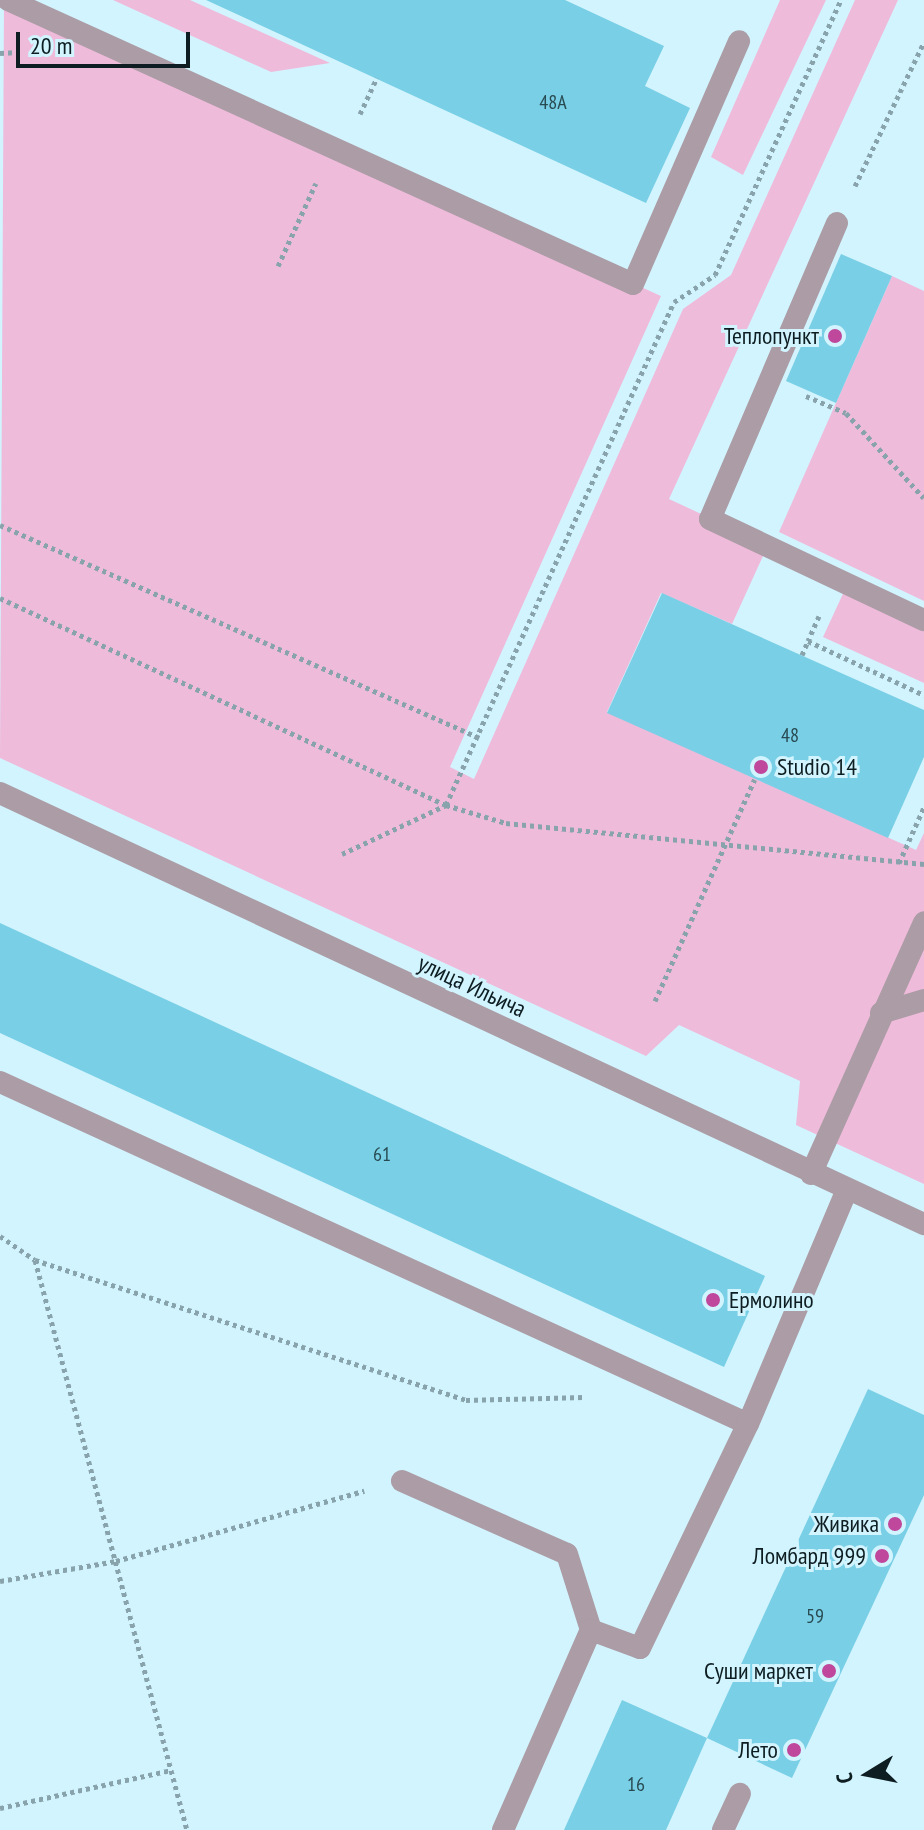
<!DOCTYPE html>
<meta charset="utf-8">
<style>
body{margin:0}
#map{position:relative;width:924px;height:1830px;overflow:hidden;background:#d2f4fe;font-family:"PT Sans Narrow",sans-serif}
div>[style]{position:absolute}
.green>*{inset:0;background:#efbbdb}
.building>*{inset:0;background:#79cfe5}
.path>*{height:5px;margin-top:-2.5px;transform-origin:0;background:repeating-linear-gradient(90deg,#88a3ab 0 4px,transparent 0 8px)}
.service>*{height:22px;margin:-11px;padding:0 11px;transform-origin:11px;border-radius:11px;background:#ab9ca5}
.tertiary>*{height:22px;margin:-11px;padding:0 11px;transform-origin:11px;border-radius:11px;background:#ab9ca5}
.dots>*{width:22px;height:22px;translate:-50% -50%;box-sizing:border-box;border:4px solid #d2f4fe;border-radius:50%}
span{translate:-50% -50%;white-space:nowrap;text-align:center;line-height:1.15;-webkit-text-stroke:6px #d2f4fe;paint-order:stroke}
.number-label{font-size:20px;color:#284a52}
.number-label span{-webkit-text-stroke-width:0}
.poi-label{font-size:24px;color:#0d1d21}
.right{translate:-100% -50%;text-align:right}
.left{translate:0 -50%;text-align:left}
.street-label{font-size:24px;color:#0d1d21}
.north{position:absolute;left:828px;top:1734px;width:80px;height:80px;-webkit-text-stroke:6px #d2f4fe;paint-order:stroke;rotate:260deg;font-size:22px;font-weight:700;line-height:32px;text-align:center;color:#0d1d21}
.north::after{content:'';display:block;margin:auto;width:28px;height:36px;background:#0d1d21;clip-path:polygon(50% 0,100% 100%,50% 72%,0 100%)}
.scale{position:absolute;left:16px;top:32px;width:174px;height:36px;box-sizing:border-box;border:4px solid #0d1d21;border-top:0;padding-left:10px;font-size:24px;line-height:28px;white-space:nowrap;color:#0d1d21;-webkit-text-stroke:6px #d2f4fe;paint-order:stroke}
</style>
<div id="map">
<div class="green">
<i style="clip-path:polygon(4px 0,661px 296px,450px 767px,474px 779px,683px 309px,731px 275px,855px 0,898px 0,669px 499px,768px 545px,732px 624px,661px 593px,607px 712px,916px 850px,924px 833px,924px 1184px,796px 1125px,800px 1081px,679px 1025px,646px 1056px,0 758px)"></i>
<i style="clip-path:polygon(113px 0,190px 0,330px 63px,271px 72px)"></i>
<i style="clip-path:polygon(780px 0,826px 0,743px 175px,711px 157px)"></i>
<i style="clip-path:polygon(892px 276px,924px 291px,924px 601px,779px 532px)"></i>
<i style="clip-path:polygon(847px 585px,924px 620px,924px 683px,823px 637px)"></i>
</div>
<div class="building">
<i style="clip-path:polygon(206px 0,565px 0,664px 46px,645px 86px,690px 108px,646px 203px)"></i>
<i style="clip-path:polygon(841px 254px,892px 276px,836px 403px,786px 381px)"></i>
<i style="clip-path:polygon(662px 593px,924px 710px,924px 757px,888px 838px,607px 713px)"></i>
<i style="clip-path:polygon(0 923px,765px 1276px,724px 1367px,0 1033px)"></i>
<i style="clip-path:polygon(868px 1389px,924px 1415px,924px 1495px,792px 1778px,707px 1738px)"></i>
<i style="clip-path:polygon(622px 1700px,707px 1738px,666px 1830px,564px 1830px)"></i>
</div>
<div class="path">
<i style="left:0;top:53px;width:19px;rotate:-3deg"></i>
<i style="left:360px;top:114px;width:40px;rotate:-65deg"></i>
<i style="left:855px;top:186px;width:160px;rotate:-64.4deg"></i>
<i style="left:278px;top:266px;width:91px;rotate:-65.4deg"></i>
<i style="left:806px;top:396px;width:43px;rotate:23deg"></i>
<i style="left:846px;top:413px;width:115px;rotate:47.5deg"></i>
<i style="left:0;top:525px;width:525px;rotate:23.93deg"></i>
<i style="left:0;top:598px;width:492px;rotate:24.9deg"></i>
<i style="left:446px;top:805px;width:552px;rotate:-65.62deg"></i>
<i style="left:674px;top:302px;width:49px;rotate:-33.4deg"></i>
<i style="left:715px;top:275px;width:302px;rotate:-65.4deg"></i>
<i style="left:819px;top:616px;width:27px;rotate:114deg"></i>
<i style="left:808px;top:641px;width:128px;rotate:25deg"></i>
<i style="left:802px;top:655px;width:15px;rotate:-67deg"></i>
<i style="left:342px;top:854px;width:115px;rotate:-25.2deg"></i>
<i style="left:446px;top:805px;width:63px;rotate:16.7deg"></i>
<i style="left:506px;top:823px;width:420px;rotate:5.6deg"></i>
<i style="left:899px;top:863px;width:61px;rotate:-65.9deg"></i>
<i style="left:655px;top:1001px;width:243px;rotate:-65.8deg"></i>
<i style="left:0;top:1236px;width:42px;rotate:34.4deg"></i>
<i style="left:35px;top:1260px;width:590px;rotate:75.07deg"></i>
<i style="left:35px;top:1260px;width:453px;rotate:18deg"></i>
<i style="left:466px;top:1400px;width:118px;rotate:-1.5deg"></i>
<i style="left:0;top:1581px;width:118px;rotate:-9.8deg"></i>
<i style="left:116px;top:1561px;width:258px;rotate:-15.8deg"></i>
<i style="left:0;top:1808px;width:175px;rotate:-12.5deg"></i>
</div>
<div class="service">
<i style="left:8px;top:0;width:686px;rotate:24.44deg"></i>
<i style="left:633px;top:284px;width:265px;rotate:-66.4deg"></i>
<i style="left:837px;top:223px;width:322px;rotate:113.2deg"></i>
<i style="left:710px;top:519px;width:237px;rotate:25.3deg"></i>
<i style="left:881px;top:1013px;width:45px;rotate:-16.8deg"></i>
<i style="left:0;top:1082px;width:822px;rotate:24.57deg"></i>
<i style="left:811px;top:1174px;width:276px;rotate:-65.8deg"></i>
<i style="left:402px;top:1481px;width:180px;rotate:23.9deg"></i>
<i style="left:567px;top:1554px;width:80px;rotate:72.5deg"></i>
<i style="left:503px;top:1830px;width:219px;rotate:-66.3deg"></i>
<i style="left:591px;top:1630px;width:52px;rotate:20.2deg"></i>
<i style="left:640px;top:1648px;width:249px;rotate:-64.3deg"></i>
<i style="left:748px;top:1424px;width:252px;rotate:-67.1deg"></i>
<i style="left:723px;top:1830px;width:40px;rotate:-65deg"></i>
</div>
<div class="tertiary">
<i style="left:0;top:793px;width:1020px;rotate:25.01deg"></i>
</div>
<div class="dots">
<i style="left:835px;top:336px;background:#c0489c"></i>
<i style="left:761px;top:767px;background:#c0489c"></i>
<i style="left:713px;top:1300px;background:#c0489c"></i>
<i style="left:895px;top:1524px;background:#c0489c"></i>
<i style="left:882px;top:1556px;background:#c0489c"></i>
<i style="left:829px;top:1671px;background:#c0489c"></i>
<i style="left:794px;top:1750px;background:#c0489c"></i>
</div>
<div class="number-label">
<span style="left:553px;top:102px">48А</span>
<span style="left:790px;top:735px">48</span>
<span style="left:382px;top:1154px">61</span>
<span style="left:815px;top:1616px">59</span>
<span style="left:636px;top:1784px">16</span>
</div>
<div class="poi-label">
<span class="right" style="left:819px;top:336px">Теплопункт</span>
<span class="left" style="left:777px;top:767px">Studio 14</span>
<span class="left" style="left:729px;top:1300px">Ермолино</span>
<span class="right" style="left:879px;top:1524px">Живика</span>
<span class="right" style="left:866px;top:1556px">Ломбард 999</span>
<span class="right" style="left:813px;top:1671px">Суши маркет</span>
<span class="right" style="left:778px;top:1750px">Лето</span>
</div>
<div class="street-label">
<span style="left:472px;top:986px;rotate:25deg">улица Ильича</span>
</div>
<div class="north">С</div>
<div class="scale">20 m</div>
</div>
